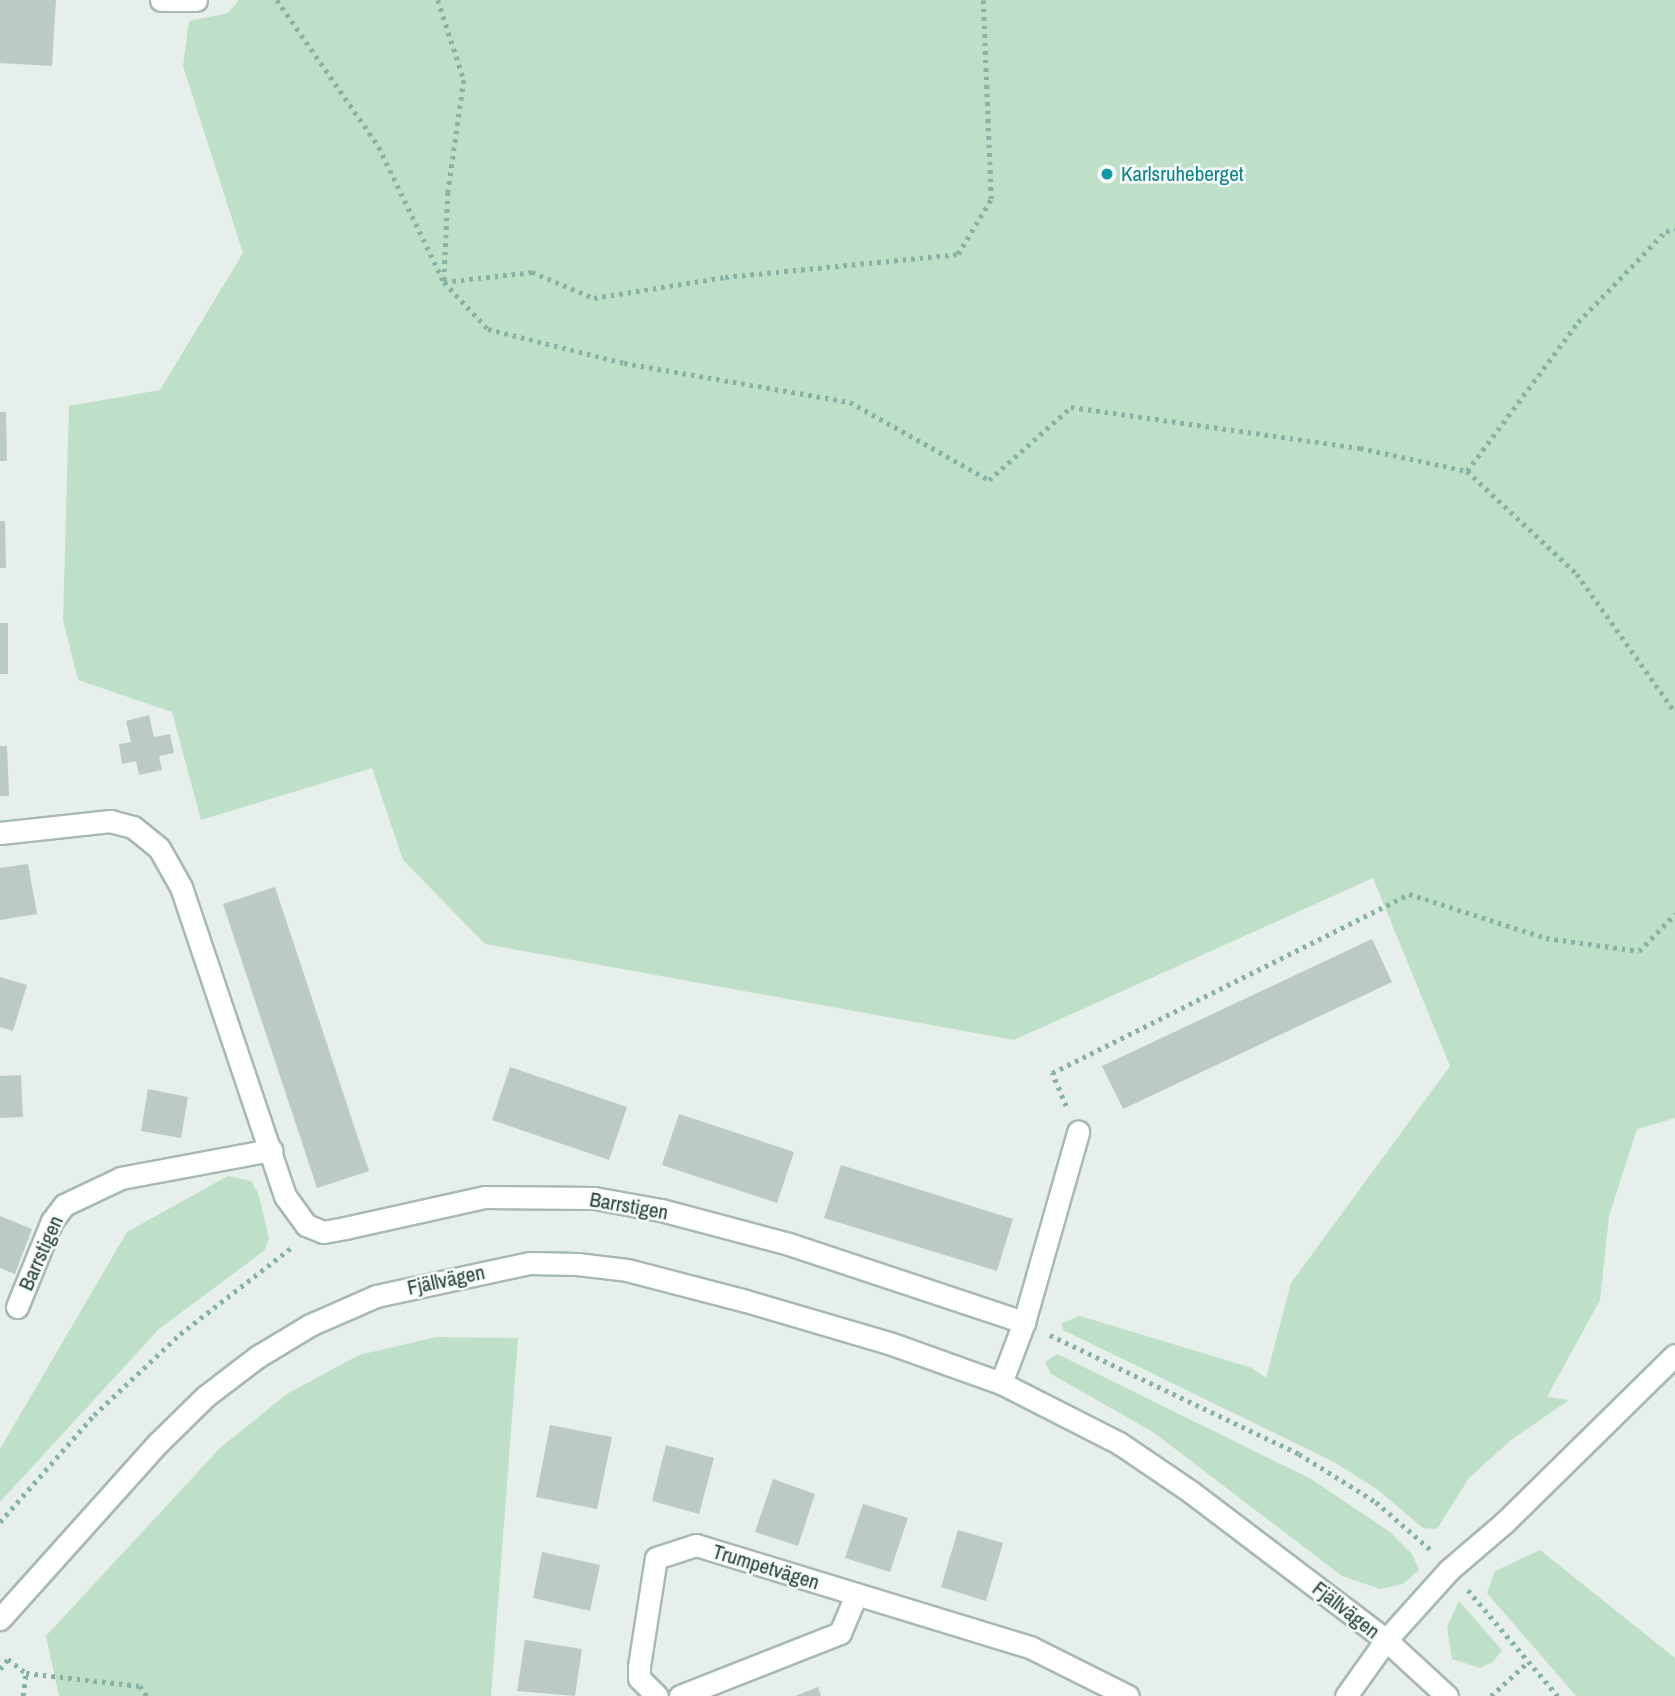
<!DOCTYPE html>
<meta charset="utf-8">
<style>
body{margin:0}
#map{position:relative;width:1675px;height:1696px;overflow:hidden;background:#e6efeb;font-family:"Archivo Narrow",sans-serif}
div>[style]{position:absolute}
.green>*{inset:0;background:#bfe0c8}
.building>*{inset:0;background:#bbcac4}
.path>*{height:4.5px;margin-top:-2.25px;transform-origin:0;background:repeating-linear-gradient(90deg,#86b3a5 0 3.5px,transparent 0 8.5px)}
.roads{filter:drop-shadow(2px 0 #a8b8b2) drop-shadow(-2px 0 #a8b8b2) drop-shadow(0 2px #a8b8b2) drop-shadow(0 -2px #a8b8b2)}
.minor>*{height:21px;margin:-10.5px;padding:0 10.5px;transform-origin:10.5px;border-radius:10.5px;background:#fff}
.dots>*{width:19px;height:19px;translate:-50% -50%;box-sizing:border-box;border:4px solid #f7fbf9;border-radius:50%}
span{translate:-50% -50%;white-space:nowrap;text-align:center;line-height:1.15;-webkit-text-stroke:5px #f7fbf9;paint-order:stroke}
.culture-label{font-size:21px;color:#0d838f}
.left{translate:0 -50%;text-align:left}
.street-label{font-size:21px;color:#24423a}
</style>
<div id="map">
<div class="green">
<i style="clip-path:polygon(239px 0,1675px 0,1675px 1118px,1637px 1129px,1609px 1216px,1600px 1300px,1547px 1397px,1569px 1400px,1511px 1440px,1469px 1478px,1437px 1529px,1423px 1528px,1378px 1490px,1334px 1462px,1063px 1330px,1062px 1323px,1080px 1316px,1252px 1368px,1266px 1378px,1291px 1283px,1450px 1066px,1373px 878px,1014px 1040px,485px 944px,403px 860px,372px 768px,201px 820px,172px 712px,78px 680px,63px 620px,69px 406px,160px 390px,243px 253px,183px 66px,189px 21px,228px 13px)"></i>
<i style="clip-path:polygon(228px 1176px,251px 1181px,258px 1193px,269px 1238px,265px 1250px,159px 1329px,0 1502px,0 1449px,127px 1232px)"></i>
<i style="clip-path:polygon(436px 1337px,518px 1338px,491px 1696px,59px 1696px,46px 1636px,220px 1448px,287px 1394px,359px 1355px)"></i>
<i style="clip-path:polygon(1057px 1354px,1311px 1479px,1390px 1532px,1412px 1554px,1419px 1570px,1403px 1584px,1380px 1589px,1342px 1576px,1153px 1432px,1051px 1374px,1045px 1362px)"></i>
<i style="clip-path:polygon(1540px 1550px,1675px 1658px,1675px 1696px,1576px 1696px,1487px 1593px,1495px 1571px)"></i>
<i style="clip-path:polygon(1459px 1601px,1502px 1650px,1493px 1662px,1480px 1668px,1452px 1659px,1447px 1627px)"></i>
</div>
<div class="building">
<i style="clip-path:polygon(0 0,56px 0,52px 66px,0 63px)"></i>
<i style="clip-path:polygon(0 412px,6px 412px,7px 461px,0 461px)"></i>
<i style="clip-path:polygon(0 521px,5px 521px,6px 568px,0 568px)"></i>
<i style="clip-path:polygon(0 623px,8px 623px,8px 674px,0 674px)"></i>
<i style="clip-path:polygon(149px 715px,154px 737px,170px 734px,174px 753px,159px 756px,162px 770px,139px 775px,136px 761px,122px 764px,119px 744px,131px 742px,126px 721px)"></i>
<i style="clip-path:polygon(0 746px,7px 746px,9px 796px,0 796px)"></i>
<i style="clip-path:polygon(28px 864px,37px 914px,0 920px,0 868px)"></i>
<i style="clip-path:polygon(275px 887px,369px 1171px,317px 1188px,223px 904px)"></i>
<i style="clip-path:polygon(1372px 939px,1392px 982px,1123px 1109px,1102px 1066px)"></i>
<i style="clip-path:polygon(0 977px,27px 985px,13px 1031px,0 1027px)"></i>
<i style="clip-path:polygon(510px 1067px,627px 1107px,609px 1160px,492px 1120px)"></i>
<i style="clip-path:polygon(21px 1075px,23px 1117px,0 1118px,0 1076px)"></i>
<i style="clip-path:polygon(148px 1089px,188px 1097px,181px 1138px,141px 1131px)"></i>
<i style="clip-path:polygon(679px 1114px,794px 1152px,777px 1203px,662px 1165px)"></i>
<i style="clip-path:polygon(841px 1165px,1013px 1219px,997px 1271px,824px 1218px)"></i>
<i style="clip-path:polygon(0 1216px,32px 1229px,15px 1274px,0 1268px)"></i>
<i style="clip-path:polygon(550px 1425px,612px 1437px,597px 1509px,536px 1497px)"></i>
<i style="clip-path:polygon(666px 1445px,714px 1458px,699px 1514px,652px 1501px)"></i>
<i style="clip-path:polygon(773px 1479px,815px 1494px,798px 1546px,755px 1532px)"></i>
<i style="clip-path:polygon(863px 1504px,908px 1518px,890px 1572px,845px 1558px)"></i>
<i style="clip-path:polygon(958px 1530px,1003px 1543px,986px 1601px,941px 1587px)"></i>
<i style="clip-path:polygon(542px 1552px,600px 1565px,590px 1611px,533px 1598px)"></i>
<i style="clip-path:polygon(525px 1640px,582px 1649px,575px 1696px,517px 1691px)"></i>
<i style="clip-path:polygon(818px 1687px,821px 1696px,795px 1696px)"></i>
</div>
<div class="path">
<i style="left:277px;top:0;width:179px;rotate:55.2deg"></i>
<i style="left:379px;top:147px;width:150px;rotate:64.3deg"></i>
<i style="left:444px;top:282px;width:64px;rotate:46.9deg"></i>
<i style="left:488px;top:329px;width:140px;rotate:14deg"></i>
<i style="left:624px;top:363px;width:229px;rotate:9.8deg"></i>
<i style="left:850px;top:402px;width:159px;rotate:29.3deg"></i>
<i style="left:989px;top:480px;width:110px;rotate:-41.7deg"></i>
<i style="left:1071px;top:407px;width:292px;rotate:8.1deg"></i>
<i style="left:1360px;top:448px;width:109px;rotate:12.1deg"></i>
<i style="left:1467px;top:471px;width:186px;rotate:-53.3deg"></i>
<i style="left:1578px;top:322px;width:127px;rotate:-46deg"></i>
<i style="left:1666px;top:231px;width:9px;rotate:-6deg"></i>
<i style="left:438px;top:0;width:84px;rotate:72deg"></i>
<i style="left:464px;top:80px;width:113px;rotate:98.1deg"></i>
<i style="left:448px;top:192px;width:90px;rotate:92.5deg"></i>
<i style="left:444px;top:282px;width:89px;rotate:-6.5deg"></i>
<i style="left:532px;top:272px;width:67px;rotate:22.8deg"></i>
<i style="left:594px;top:298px;width:133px;rotate:-9.1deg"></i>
<i style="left:725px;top:277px;width:234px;rotate:-5.6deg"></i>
<i style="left:958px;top:254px;width:64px;rotate:-59deg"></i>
<i style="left:991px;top:199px;width:199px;rotate:-92.3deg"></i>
<i style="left:1467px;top:471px;width:151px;rotate:43.1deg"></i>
<i style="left:1577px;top:574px;width:169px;rotate:54.6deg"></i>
<i style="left:1066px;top:1106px;width:36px;rotate:-113deg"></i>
<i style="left:1052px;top:1073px;width:399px;rotate:-26.6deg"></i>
<i style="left:1409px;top:894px;width:144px;rotate:17.8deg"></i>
<i style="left:1546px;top:938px;width:94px;rotate:8deg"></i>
<i style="left:1639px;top:951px;width:52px;rotate:-45.8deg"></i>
<i style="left:1050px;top:1335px;width:276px;rotate:25.5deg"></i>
<i style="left:1299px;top:1454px;width:91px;rotate:31.9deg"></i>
<i style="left:1376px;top:1502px;width:73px;rotate:41.1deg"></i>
<i style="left:0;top:1522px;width:142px;rotate:-48.7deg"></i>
<i style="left:94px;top:1415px;width:118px;rotate:-43.3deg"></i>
<i style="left:180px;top:1334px;width:140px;rotate:-37.8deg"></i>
<i style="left:1468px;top:1590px;width:139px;rotate:49.7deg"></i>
<i style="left:0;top:1669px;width:13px;rotate:-51deg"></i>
<i style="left:8px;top:1659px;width:23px;rotate:38deg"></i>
<i style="left:26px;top:1673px;width:115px;rotate:6.5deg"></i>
<i style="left:140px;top:1686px;width:12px;rotate:55deg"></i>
<i style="left:23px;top:1696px;width:23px;rotate:-83deg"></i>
<i style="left:1491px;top:1696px;width:50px;rotate:-42.6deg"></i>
</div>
<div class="roads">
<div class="minor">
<i style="left:161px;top:0;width:35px"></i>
<i style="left:0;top:833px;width:111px;rotate:-6.2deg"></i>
<i style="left:110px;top:821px;width:24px;rotate:15deg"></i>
<i style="left:133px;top:827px;width:33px;rotate:39deg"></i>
<i style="left:159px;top:848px;width:45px;rotate:60.6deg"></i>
<i style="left:181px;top:887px;width:326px;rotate:71.4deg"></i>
<i style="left:285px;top:1196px;width:36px;rotate:54deg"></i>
<i style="left:306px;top:1225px;width:18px;rotate:22deg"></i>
<i style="left:323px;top:1232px;width:22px;rotate:-10deg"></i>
<i style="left:345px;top:1228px;width:143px;rotate:-12.5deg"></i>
<i style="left:485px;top:1197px;width:109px;rotate:0.5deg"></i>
<i style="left:594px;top:1198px;width:68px;rotate:10.2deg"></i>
<i style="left:661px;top:1210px;width:132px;rotate:14.9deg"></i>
<i style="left:789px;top:1244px;width:248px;rotate:18.4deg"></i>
<i style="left:17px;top:1307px;width:93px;rotate:-67.9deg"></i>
<i style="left:52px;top:1221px;width:20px;rotate:-53deg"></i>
<i style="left:64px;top:1205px;width:63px;rotate:-25.3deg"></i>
<i style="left:121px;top:1178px;width:153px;rotate:-10.6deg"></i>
<i style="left:1001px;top:1383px;width:65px;rotate:-69.3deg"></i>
<i style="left:1024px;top:1322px;width:198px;rotate:-74.1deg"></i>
<i style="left:0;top:1619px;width:237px;rotate:-48.1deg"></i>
<i style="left:158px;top:1443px;width:67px;rotate:-44.4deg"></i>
<i style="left:206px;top:1396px;width:64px;rotate:-37.4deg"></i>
<i style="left:257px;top:1357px;width:62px;rotate:-31.1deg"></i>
<i style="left:310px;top:1325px;width:72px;rotate:-23.7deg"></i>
<i style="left:376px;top:1296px;width:157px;rotate:-12.1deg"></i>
<i style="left:530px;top:1263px;width:47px;rotate:1.2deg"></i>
<i style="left:577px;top:1264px;width:50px;rotate:6.8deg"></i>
<i style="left:627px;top:1270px;width:123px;rotate:14.6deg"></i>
<i style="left:746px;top:1301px;width:152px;rotate:16.4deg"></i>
<i style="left:892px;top:1344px;width:116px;rotate:19.7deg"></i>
<i style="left:1001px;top:1383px;width:132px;rotate:27deg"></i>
<i style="left:1119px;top:1443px;width:87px;rotate:34.2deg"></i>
<i style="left:1191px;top:1492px;width:245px;rotate:37.2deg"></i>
<i style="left:1386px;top:1640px;width:83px;rotate:42.6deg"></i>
<i style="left:657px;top:1696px;width:25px;rotate:-135deg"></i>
<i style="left:639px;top:1678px;width:12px;rotate:-90deg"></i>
<i style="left:639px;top:1666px;width:109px;rotate:-81.1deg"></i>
<i style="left:656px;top:1558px;width:42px;rotate:-18deg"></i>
<i style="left:696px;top:1545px;width:351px;rotate:17deg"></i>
<i style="left:1032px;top:1648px;width:107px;rotate:26.6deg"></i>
<i style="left:680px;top:1696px;width:172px;rotate:-21.5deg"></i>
<i style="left:840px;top:1633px;width:41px;rotate:-67.2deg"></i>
<i style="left:1346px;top:1696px;width:69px;rotate:-54.5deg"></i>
<i style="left:1386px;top:1640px;width:94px;rotate:-48deg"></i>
<i style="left:1449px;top:1570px;width:74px;rotate:-40.6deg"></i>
<i style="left:1505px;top:1522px;width:238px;rotate:-44.5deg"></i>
</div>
</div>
<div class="dots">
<i style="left:1107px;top:174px;background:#0f9aa8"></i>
</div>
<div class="culture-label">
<span class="left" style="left:1121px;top:174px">Karlsruheberget</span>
</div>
<div class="street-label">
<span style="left:629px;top:1206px;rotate:10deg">Barrstigen</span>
<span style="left:41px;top:1253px;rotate:-66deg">Barrstigen</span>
<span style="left:446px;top:1280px;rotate:-12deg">Fjällvägen</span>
<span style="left:766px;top:1567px;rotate:17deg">Trumpetvägen</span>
<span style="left:1346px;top:1610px;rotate:38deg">Fjällvägen</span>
</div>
</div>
